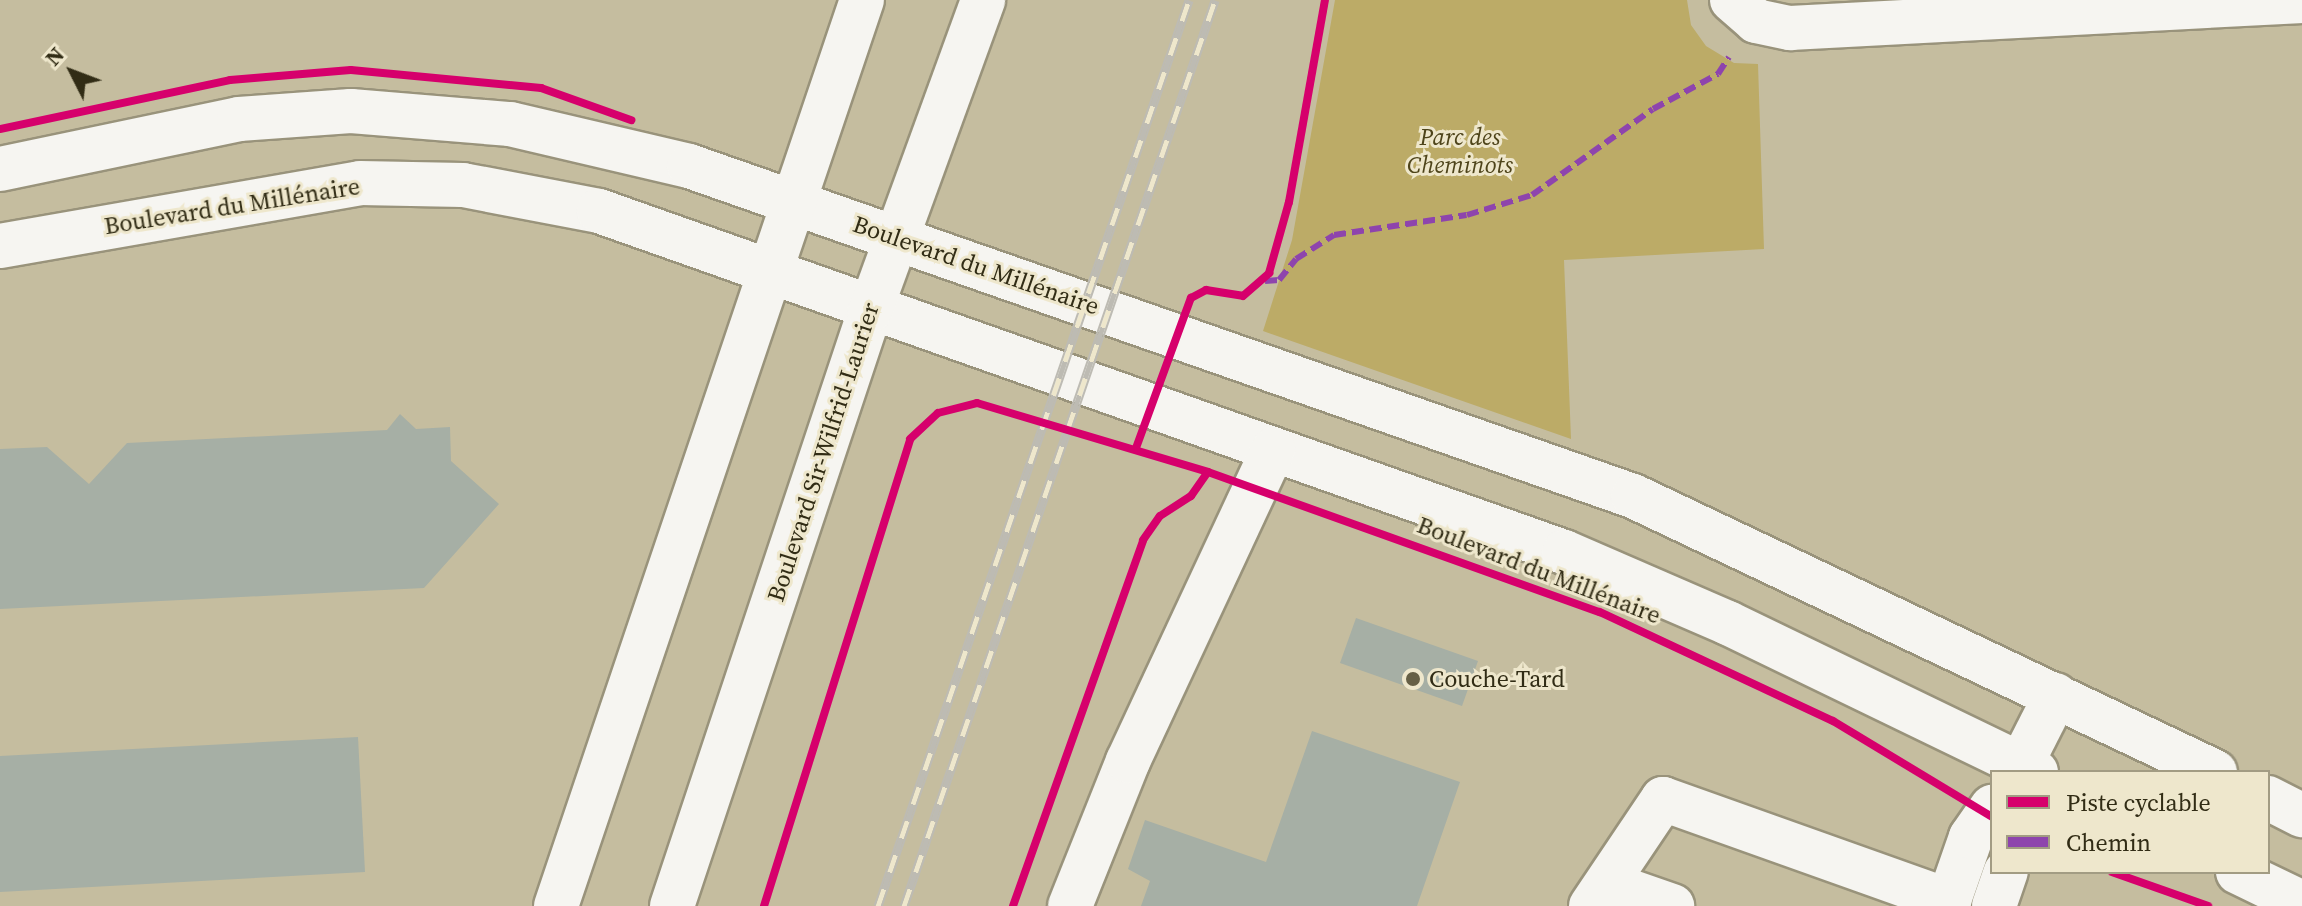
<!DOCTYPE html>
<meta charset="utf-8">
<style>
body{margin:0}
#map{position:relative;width:2302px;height:906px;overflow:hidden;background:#c5bd9f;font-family:"Source Serif 4",serif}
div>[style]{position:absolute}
.green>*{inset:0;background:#bcab67}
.building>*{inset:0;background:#a6afa5}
.roads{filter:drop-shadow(2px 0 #99937b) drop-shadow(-2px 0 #99937b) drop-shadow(0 2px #99937b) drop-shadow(0 -2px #99937b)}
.minor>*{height:44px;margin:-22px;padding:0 22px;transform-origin:22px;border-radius:22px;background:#f6f5f1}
.major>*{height:44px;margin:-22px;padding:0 22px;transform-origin:22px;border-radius:22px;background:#f6f5f1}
.rail>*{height:9px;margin-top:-4.5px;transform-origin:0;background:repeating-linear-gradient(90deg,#eee7cc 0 18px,#bdbbb3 0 36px);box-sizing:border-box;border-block:2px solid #bdbbb3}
.quiet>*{height:6px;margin-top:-3px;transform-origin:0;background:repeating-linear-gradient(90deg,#8e44ad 0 12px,transparent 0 18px)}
.cycleway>*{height:8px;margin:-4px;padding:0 4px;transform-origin:4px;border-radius:4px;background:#d6006c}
.dots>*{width:22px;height:22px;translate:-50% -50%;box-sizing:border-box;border:4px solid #eee7cc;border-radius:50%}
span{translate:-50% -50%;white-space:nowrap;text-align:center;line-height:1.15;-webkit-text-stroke:6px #eee7cc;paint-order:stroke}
.park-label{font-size:24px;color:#4e441a;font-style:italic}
.street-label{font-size:24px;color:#312c15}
.poi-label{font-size:24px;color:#312c15}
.left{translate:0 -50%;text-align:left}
.legend{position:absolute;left:1990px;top:770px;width:280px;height:104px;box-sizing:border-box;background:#eee7cc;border:2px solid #a29c83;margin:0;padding:10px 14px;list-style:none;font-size:24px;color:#312c15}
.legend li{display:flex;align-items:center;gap:16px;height:40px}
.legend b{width:40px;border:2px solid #a29c83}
.north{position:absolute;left:32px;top:32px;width:80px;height:80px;-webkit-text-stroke:6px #eee7cc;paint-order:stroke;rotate:312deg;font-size:22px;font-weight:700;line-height:32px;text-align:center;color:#312c15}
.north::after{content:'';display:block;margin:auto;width:28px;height:36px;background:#312c15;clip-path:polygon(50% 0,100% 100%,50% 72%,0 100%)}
</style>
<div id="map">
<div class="green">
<i style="clip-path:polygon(1335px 0,1687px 0,1691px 25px,1706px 46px,1734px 63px,1758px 64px,1764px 249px,1564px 260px,1571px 439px,1263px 331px,1292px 240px)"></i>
</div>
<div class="building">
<i style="clip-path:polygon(400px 414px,416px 429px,450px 427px,451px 461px,499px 504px,424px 588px,0 609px,0 449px,47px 447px,89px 484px,127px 443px,387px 430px)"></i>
<i style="clip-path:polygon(1356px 618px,1478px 661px,1462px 706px,1340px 663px)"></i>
<i style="clip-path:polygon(1312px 731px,1460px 782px,1417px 906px,1141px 906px,1150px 881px,1128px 869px,1145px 820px,1266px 862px)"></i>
<i style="clip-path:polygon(358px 737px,365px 872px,0 892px,0 756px)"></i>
</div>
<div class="roads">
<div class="minor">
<i style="left:1732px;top:0;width:32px;rotate:41deg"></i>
<i style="left:1756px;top:21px;width:35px;rotate:12deg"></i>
<i style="left:1790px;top:28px;width:513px;rotate:-3.02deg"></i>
<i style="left:0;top:169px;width:244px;rotate:-11.8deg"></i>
<i style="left:239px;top:119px;width:112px;rotate:-4.1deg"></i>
<i style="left:351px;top:111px;width:160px;rotate:4.7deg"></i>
<i style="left:510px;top:124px;width:184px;rotate:13.2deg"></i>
<i style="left:689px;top:166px;width:1000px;rotate:19.27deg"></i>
<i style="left:1633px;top:496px;width:644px;rotate:25.37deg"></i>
<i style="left:0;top:246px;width:365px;rotate:-9.9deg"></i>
<i style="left:360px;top:183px;width:103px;rotate:1.1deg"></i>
<i style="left:463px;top:185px;width:138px;rotate:10.8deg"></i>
<i style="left:599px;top:211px;width:1023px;rotate:19.46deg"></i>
<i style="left:1564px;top:552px;width:179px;rotate:23.4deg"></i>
<i style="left:1728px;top:623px;width:342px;rotate:25.8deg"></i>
<i style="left:2017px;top:772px;width:86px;rotate:-63.1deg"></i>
<i style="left:2268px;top:798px;width:38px;rotate:27deg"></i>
<i style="left:2238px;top:872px;width:71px;rotate:25.8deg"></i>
<i style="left:1609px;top:884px;width:67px;rotate:19.2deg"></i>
<i style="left:1070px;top:906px;width:156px;rotate:-68.2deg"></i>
<i style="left:1128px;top:761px;width:343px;rotate:-65deg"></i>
<i style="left:1591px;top:906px;width:129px;rotate:-56.1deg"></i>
<i style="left:1663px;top:799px;width:304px;rotate:19.6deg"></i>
<i style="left:1947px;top:906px;width:73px;rotate:-70.8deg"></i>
<i style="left:1971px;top:837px;width:37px;rotate:-55deg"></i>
<i style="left:1994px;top:906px;width:36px;rotate:-71deg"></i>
</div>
<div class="major">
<i style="left:556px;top:906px;width:956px;rotate:-71.34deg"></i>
<i style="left:672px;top:906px;width:627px;rotate:-71.59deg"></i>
<i style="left:870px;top:311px;width:331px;rotate:-70deg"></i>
</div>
</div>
<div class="rail">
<i style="left:878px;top:906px;width:958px;rotate:-71.05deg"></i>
<i style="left:904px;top:906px;width:958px;rotate:-71.05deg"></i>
</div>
<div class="quiet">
<i style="left:1265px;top:281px;width:14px;rotate:-4deg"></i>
<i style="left:1279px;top:280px;width:27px;rotate:-51deg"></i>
<i style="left:1296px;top:259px;width:45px;rotate:-32.3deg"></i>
<i style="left:1334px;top:235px;width:134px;rotate:-8.6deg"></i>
<i style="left:1467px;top:215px;width:68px;rotate:-17.1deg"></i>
<i style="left:1532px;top:195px;width:148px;rotate:-35.4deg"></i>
<i style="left:1653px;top:109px;width:74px;rotate:-28.3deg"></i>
<i style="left:1718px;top:74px;width:20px;rotate:-57deg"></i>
</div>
<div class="cycleway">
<i style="left:0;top:129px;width:235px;rotate:-12deg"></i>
<i style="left:230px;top:80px;width:121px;rotate:-4.7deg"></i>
<i style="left:351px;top:70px;width:191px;rotate:5.4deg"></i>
<i style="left:541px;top:88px;width:96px;rotate:19.6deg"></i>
<i style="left:1136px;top:448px;width:160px;rotate:-69.9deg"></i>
<i style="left:1191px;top:298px;width:17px;rotate:-28deg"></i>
<i style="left:1206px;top:290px;width:37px;rotate:9deg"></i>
<i style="left:1243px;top:296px;width:35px;rotate:-41deg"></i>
<i style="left:1269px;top:273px;width:74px;rotate:-74.3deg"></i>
<i style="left:1289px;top:202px;width:205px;rotate:-79.9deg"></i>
<i style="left:2112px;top:872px;width:102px;rotate:19.5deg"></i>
<i style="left:764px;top:906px;width:489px;rotate:-72.6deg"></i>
<i style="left:910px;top:439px;width:38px;rotate:-43deg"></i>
<i style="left:938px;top:413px;width:40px;rotate:-14.4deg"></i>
<i style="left:977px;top:403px;width:241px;rotate:16.6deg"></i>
<i style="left:1208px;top:472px;width:416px;rotate:19.7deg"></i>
<i style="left:1600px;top:612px;width:257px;rotate:25.1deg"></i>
<i style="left:1833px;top:721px;width:186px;rotate:31.1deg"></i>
<i style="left:1013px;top:906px;width:388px;rotate:-70.4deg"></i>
<i style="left:1143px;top:540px;width:29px;rotate:-55deg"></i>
<i style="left:1160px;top:516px;width:37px;rotate:-33deg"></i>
<i style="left:1191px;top:496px;width:29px;rotate:-55deg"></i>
</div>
<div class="dots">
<i style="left:1413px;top:679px;background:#655f45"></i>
</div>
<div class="park-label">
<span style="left:1460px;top:151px">Parc des<br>Cheminots</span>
</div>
<div class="street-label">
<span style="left:232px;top:206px;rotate:-9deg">Boulevard du Millénaire</span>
<span style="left:976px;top:265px;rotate:19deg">Boulevard du Millénaire</span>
<span style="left:823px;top:452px;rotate:-72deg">Boulevard Sir-Wilfrid-Laurier</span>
<span style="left:1539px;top:570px;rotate:21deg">Boulevard du Millénaire</span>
</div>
<div class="poi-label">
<span class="left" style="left:1429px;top:679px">Couche-Tard</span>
</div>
<ul class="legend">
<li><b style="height:10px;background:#d6006c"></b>Piste cyclable</li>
<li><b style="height:10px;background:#8e44ad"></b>Chemin</li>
</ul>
<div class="north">N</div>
</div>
